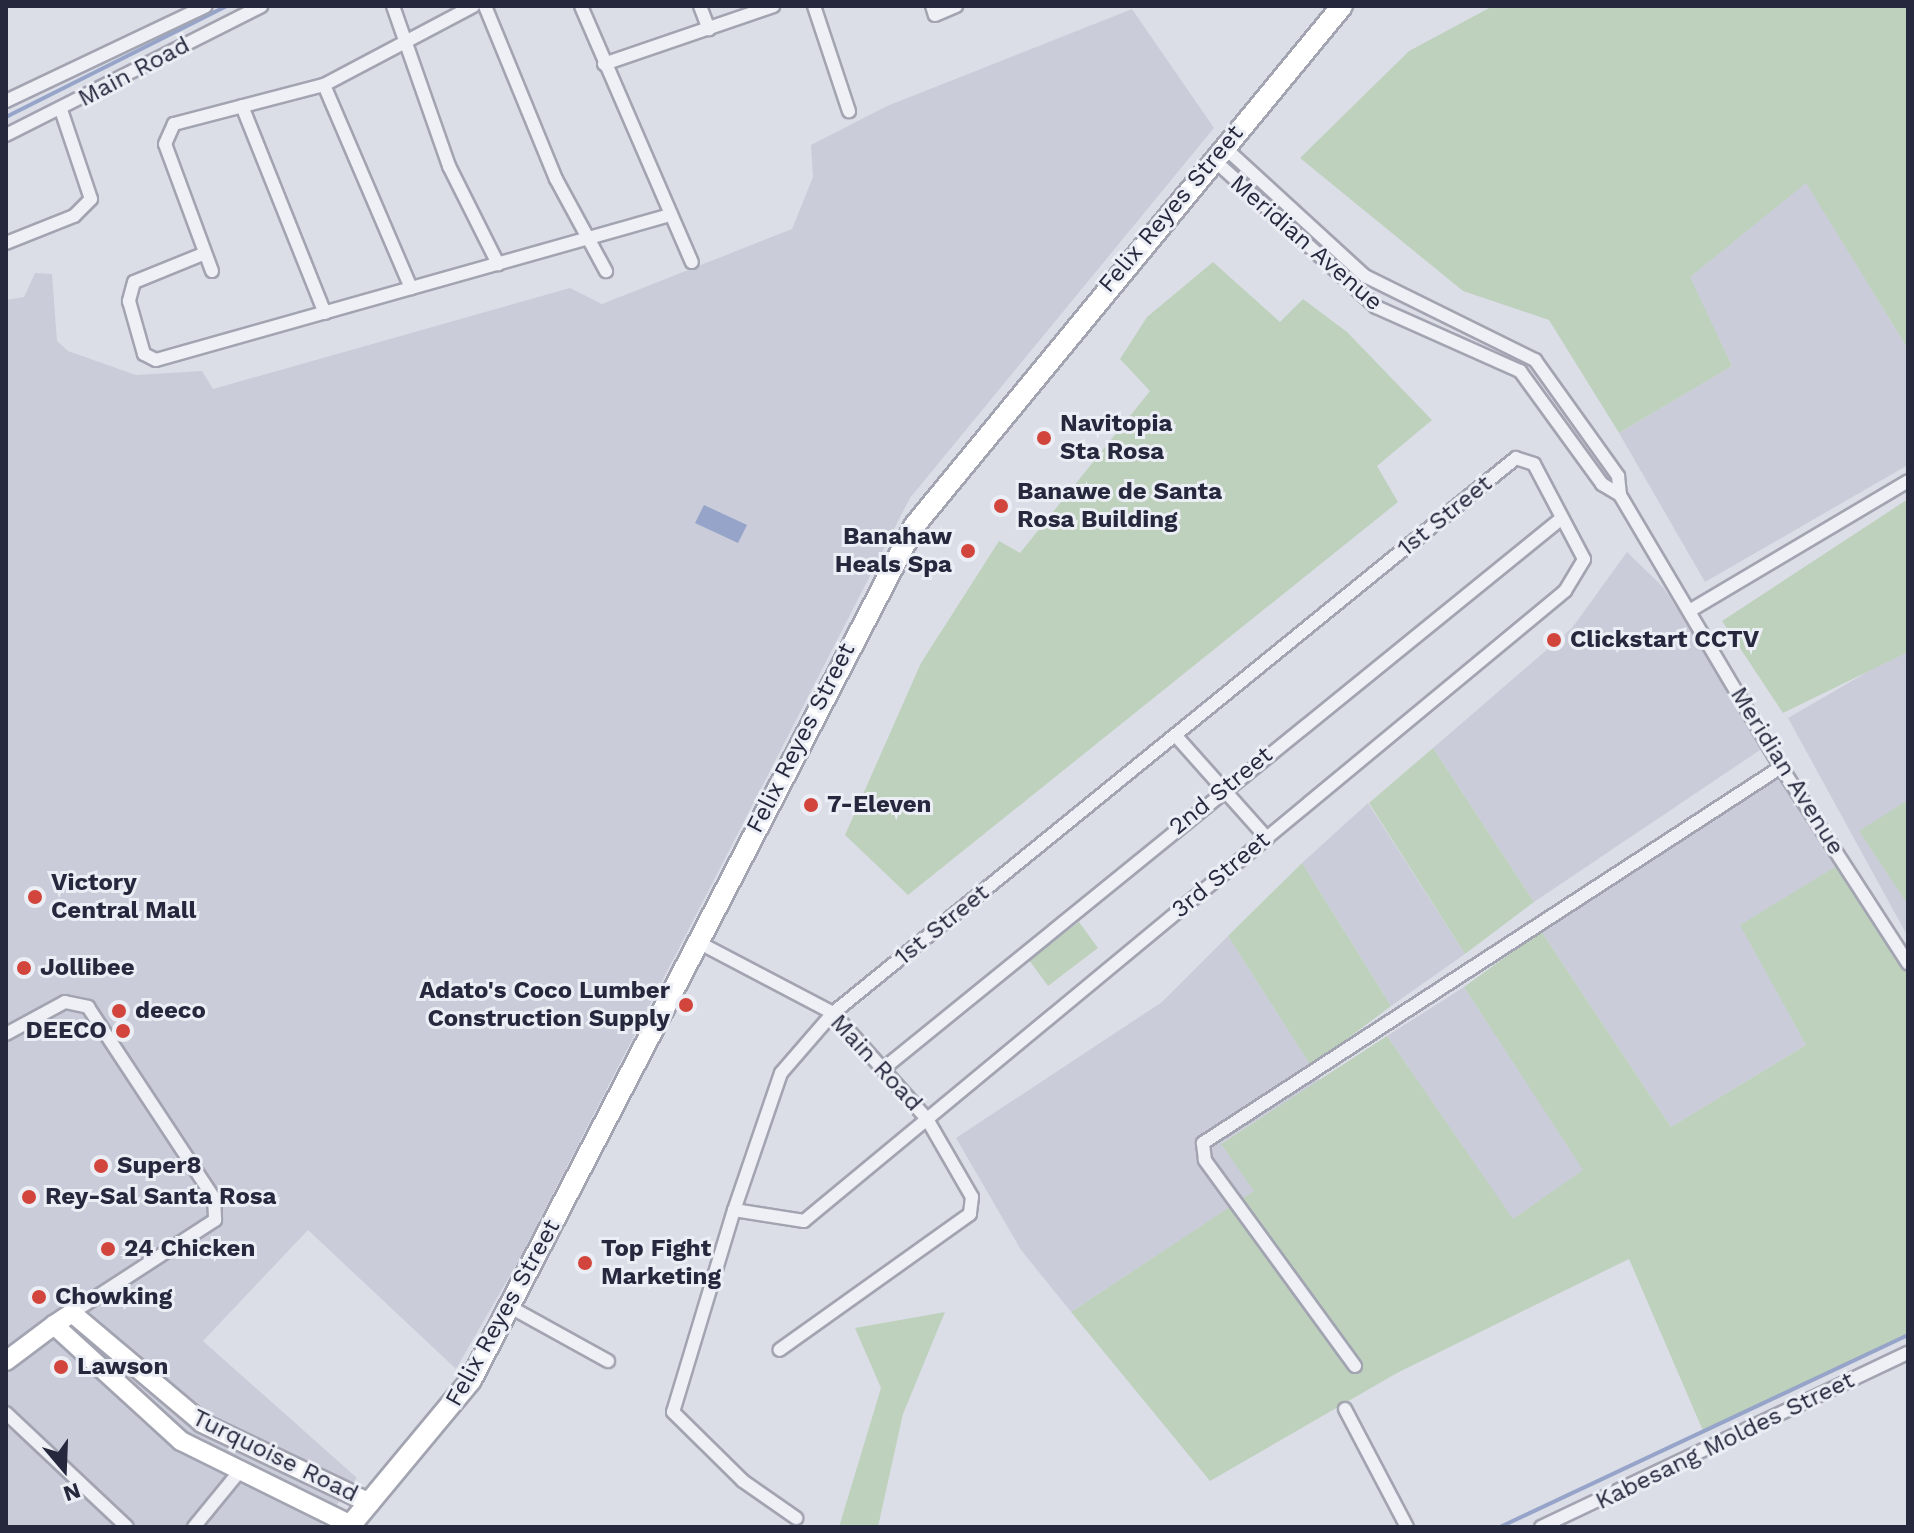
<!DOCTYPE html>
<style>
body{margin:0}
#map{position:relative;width:1914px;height:1533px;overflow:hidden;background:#dcdee7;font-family:"Work Sans",sans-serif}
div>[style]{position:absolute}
.built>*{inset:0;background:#cacdd9}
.green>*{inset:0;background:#bed1bd}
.water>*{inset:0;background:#96a4c9}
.stream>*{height:4px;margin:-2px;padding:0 2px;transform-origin:2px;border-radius:2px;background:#96a4c9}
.roads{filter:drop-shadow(2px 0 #a2a4b1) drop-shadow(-2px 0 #a2a4b1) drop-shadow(0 2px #a2a4b1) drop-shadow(0 -2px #a2a4b1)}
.street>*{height:12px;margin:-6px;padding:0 6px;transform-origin:6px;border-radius:6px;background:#eff0f5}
.secondary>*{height:18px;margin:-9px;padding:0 9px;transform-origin:9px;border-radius:9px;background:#fff}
.primary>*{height:20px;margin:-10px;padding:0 10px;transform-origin:10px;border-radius:10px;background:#fff}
.dots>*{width:22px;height:22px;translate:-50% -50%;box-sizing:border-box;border:4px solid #eceef5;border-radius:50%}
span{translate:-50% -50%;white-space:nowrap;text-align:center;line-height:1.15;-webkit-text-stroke:6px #eceef5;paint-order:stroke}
.street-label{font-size:24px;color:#26293e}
.poi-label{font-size:24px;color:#26293e;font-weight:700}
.left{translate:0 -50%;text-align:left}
.right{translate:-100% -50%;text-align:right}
.frame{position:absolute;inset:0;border:8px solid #26293e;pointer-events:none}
.north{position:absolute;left:24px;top:1429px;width:80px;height:80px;-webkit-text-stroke:6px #eceef5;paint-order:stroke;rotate:161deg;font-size:22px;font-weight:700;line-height:32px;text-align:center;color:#26293e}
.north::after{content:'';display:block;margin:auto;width:28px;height:36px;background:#26293e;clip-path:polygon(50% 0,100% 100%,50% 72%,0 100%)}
</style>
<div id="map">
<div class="built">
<i style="clip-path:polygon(1132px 9px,1214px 128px,910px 498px,520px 1258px,456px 1369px,308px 1230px,203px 1341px,357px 1478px,320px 1527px,6px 1527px,6px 300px,24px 297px,35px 273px,52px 274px,57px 341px,68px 351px,136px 375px,202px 371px,213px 389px,570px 288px,602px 304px,792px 229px,813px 177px,811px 145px,887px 106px)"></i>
<i style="clip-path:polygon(1806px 182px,1908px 349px,1908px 465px,1705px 582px,1619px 433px,1732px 366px,1689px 277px)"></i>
<i style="clip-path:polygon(1627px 552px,1663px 587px,1766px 746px,1534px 902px,1433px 748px,1572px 628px)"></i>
<i style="clip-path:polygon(1905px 650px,1908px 655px,1908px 937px,1788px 718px)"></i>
<i style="clip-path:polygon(1781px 770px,1840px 864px,1741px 925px,1806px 1045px,1671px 1127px,1541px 931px)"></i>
<i style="clip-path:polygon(1368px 803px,1465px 954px,1391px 1006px,1302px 863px)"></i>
<i style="clip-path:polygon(1228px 936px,1320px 1080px,1222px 1143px,1255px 1191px,1071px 1312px,1021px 1250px,956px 1138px,1162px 1002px)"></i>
<i style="clip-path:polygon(1464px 987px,1584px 1170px,1513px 1220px,1387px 1036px)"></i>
</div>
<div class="green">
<i style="clip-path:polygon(1493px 6px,1908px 6px,1908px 349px,1806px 183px,1690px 277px,1732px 366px,1619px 433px,1549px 320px,1463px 291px,1300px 158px,1409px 51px)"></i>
<i style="clip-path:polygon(1213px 262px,1280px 322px,1303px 299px,1347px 332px,1432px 420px,1377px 466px,1398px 502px,908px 895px,845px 835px,921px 663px,999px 541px,1020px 553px,1150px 391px,1120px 359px,1147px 317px)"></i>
<i style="clip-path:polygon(1908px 499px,1908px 652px,1783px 713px,1722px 621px)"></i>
<i style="clip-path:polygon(1433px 748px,1534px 902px,1465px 954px,1369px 803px)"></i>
<i style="clip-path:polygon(1908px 800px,1908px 905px,1859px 831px)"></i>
<i style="clip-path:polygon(1302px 863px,1391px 1006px,1311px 1066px,1228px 936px)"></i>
<i style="clip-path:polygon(1840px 864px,1908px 970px,1908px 1335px,1704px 1433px,1629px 1259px,1397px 1373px,1210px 1481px,1071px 1312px,1254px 1191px,1221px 1144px,1387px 1036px,1513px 1219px,1583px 1170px,1464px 987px,1541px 931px,1671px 1127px,1806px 1045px,1740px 925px)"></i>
<i style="clip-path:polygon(1079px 922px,1098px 948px,1048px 986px,1029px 960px)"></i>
<i style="clip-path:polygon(945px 1312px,903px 1414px,878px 1527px,839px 1527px,881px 1388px,855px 1328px)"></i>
</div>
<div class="water">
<i style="clip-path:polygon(704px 505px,747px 525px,738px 543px,695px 523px)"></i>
</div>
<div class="stream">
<i style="left:6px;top:117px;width:247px;rotate:-26.7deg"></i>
<i style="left:1500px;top:1527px;width:451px;rotate:-25.2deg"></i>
</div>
<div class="roads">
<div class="street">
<i style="left:393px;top:6px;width:170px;rotate:70.7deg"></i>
<i style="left:449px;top:166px;width:110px;rotate:63.4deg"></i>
<i style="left:485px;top:6px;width:187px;rotate:67.7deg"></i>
<i style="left:556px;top:179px;width:105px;rotate:61.5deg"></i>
<i style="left:581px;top:6px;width:279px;rotate:66.6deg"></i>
<i style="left:700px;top:6px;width:25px;rotate:69deg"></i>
<i style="left:814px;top:6px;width:111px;rotate:71.6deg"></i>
<i style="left:932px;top:6px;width:9px;rotate:72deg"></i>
<i style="left:935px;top:15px;width:23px;rotate:-23deg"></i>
<i style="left:604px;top:64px;width:179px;rotate:-18.9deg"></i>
<i style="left:324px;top:85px;width:221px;rotate:66.8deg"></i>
<i style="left:6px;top:101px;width:221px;rotate:-25.4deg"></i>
<i style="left:242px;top:106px;width:223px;rotate:68.2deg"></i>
<i style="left:6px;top:135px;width:286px;rotate:-26.8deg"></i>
<i style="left:1223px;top:146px;width:193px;rotate:42.5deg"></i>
<i style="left:1365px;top:276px;width:190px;rotate:26.3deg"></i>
<i style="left:1535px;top:360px;width:143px;rotate:54.4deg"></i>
<i style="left:1618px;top:476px;width:19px;rotate:84deg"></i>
<i style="left:1620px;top:495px;width:316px;rotate:59.4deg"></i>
<i style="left:1781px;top:767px;width:234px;rotate:57.1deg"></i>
<i style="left:1213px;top:159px;width:220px;rotate:42.2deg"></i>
<i style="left:1376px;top:307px;width:158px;rotate:24deg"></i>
<i style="left:1520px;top:371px;width:140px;rotate:54deg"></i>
<i style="left:1602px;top:484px;width:21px;rotate:31deg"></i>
<i style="left:6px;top:243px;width:73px;rotate:-21.7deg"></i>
<i style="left:74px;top:216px;width:24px;rotate:-45deg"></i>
<i style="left:91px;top:199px;width:94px;rotate:-108.6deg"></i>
<i style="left:203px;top:254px;width:74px;rotate:157.9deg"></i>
<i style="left:134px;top:282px;width:20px;rotate:105deg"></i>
<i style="left:129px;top:301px;width:55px;rotate:74.2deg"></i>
<i style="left:144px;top:354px;width:13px;rotate:27deg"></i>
<i style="left:156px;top:360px;width:534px;rotate:-15.75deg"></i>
<i style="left:212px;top:271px;width:135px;rotate:-110.3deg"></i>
<i style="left:165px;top:144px;width:22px;rotate:-66deg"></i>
<i style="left:174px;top:124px;width:155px;rotate:-14.6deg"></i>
<i style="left:324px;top:85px;width:169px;rotate:-27.9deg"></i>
<i style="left:1691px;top:610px;width:252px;rotate:-30.7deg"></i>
<i style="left:1176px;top:736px;width:137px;rotate:48.3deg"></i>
<i style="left:696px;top:941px;width:155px;rotate:27.7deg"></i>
<i style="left:833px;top:1013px;width:142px;rotate:48.4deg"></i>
<i style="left:927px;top:1119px;width:90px;rotate:60deg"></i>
<i style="left:972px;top:1197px;width:17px;rotate:97deg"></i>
<i style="left:970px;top:1214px;width:234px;rotate:144.5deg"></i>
<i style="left:6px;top:1034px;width:67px;rotate:-28.5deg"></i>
<i style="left:65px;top:1002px;width:24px;rotate:12deg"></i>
<i style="left:88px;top:1007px;width:229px;rotate:56.6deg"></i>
<i style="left:214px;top:1198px;width:22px;rotate:87deg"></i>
<i style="left:215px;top:1220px;width:171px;rotate:147deg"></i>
<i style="left:883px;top:1069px;width:874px;rotate:-39.06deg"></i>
<i style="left:734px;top:1210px;width:71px;rotate:8.9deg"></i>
<i style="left:804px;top:1221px;width:988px;rotate:-39.62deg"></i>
<i style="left:1565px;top:591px;width:37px;rotate:-59deg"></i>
<i style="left:1584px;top:559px;width:107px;rotate:-117.8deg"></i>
<i style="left:1534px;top:464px;width:19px;rotate:-162deg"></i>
<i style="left:1516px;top:458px;width:880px;rotate:140.9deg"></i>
<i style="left:833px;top:1013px;width:79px;rotate:130.9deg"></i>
<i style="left:781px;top:1073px;width:145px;rotate:108.9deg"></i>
<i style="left:734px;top:1210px;width:211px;rotate:106.8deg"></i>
<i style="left:673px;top:1412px;width:98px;rotate:44.6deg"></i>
<i style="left:743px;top:1481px;width:65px;rotate:34.9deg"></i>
<i style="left:510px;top:1307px;width:112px;rotate:28.9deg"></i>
<i style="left:1355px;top:1366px;width:255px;rotate:-126.1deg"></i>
<i style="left:1205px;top:1160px;width:17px;rotate:-97deg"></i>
<i style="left:1203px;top:1143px;width:690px;rotate:-33.04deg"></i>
<i style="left:1345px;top:1409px;width:133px;rotate:62.3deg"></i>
<i style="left:6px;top:1413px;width:166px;rotate:43.3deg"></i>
<i style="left:194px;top:1527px;width:71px;rotate:-50.7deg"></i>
<i style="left:1541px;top:1527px;width:406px;rotate:-25.4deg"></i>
</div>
<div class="secondary">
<i style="left:54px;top:1325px;width:22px;rotate:-34deg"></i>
<i style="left:72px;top:1313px;width:170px;rotate:40.2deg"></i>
<i style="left:202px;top:1423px;width:186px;rotate:25.5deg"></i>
<i style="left:6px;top:1361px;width:60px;rotate:-36.9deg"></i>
<i style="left:54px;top:1325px;width:172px;rotate:42.4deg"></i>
<i style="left:181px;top:1441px;width:190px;rotate:26.3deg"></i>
</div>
<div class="primary">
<i style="left:349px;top:1527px;width:191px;rotate:-50.3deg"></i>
<i style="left:471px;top:1380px;width:963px;rotate:-62.56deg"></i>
<i style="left:915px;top:525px;width:672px;rotate:-50.55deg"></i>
</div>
</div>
<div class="dots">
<i style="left:1044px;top:438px;background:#d1453c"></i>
<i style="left:1001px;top:506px;background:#d1453c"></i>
<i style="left:968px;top:551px;background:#d1453c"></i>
<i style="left:1554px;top:640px;background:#d1453c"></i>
<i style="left:811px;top:805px;background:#d1453c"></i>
<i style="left:35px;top:897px;background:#d1453c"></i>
<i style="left:24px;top:968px;background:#d1453c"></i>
<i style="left:686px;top:1005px;background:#d1453c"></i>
<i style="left:119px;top:1011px;background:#d1453c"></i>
<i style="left:123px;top:1031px;background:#d1453c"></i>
<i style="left:101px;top:1166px;background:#d1453c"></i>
<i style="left:29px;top:1197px;background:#d1453c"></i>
<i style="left:108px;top:1249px;background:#d1453c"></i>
<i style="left:585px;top:1263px;background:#d1453c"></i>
<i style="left:39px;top:1297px;background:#d1453c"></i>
<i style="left:61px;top:1367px;background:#d1453c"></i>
</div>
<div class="street-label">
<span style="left:134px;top:72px;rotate:-28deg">Main Road</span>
<span style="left:1171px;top:209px;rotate:-50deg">Felix Reyes Street</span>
<span style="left:1306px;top:243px;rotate:41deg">Meridian Avenue</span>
<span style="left:1445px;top:516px;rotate:-39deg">1st Street</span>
<span style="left:801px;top:738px;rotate:-63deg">Felix Reyes Street</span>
<span style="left:1787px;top:771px;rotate:58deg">Meridian Avenue</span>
<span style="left:1221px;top:791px;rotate:-39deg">2nd Street</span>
<span style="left:1221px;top:875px;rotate:-40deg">3rd Street</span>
<span style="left:942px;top:925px;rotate:-39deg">1st Street</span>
<span style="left:876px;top:1063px;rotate:47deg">Main Road</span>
<span style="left:503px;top:1313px;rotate:-61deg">Felix Reyes Street</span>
<span style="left:1725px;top:1441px;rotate:-26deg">Kabesang Moldes Street</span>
<span style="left:275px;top:1456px;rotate:26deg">Turquoise Road</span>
</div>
<div class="poi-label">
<span class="left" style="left:1060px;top:438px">Navitopia<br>Sta Rosa</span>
<span class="left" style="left:1017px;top:506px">Banawe de Santa<br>Rosa Building</span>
<span class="right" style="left:952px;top:551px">Banahaw<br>Heals Spa</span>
<span class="left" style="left:1570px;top:640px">Clickstart CCTV</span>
<span class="left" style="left:827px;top:805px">7-Eleven</span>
<span class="left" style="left:51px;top:897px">Victory<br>Central Mall</span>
<span class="left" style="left:40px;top:968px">Jollibee</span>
<span class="right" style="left:670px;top:1005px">Adato's Coco Lumber<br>Construction Supply</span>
<span class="left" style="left:135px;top:1011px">deeco</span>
<span class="right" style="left:107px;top:1031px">DEECO</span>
<span class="left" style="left:117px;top:1166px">Super8</span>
<span class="left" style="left:45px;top:1197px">Rey-Sal Santa Rosa</span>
<span class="left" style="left:124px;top:1249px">24 Chicken</span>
<span class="left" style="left:601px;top:1263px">Top Fight<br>Marketing</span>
<span class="left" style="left:55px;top:1297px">Chowking</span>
<span class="left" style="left:77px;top:1367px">Lawson</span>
</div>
<div class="frame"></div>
<div class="north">N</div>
</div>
